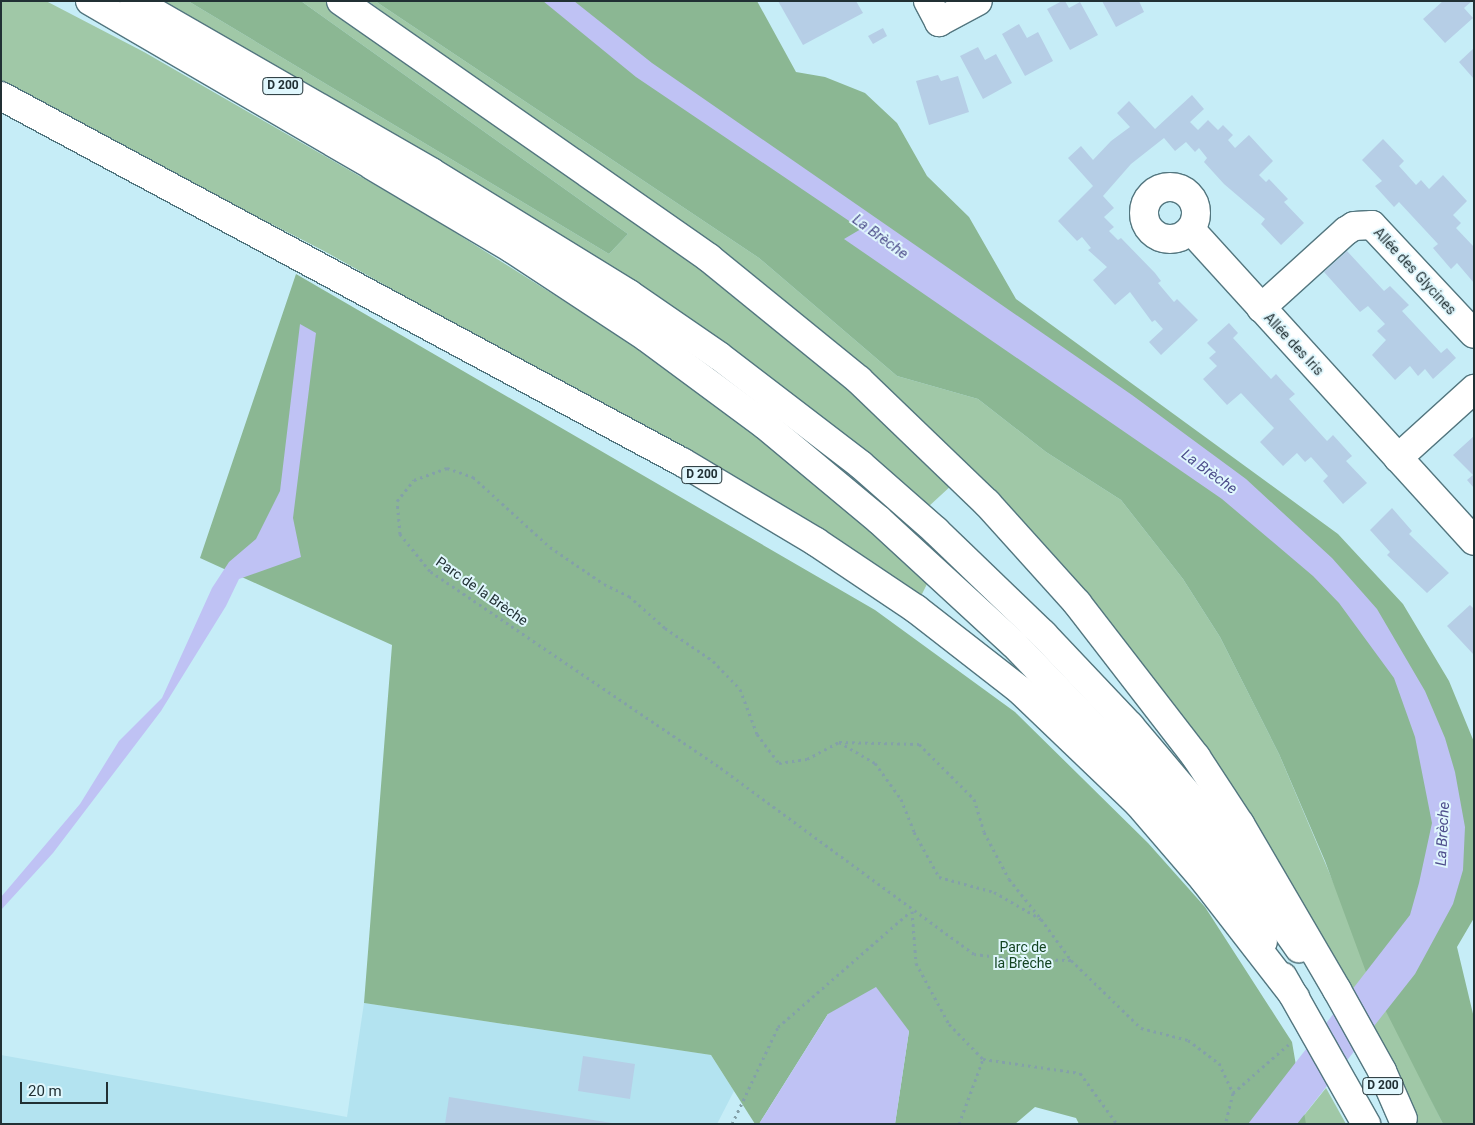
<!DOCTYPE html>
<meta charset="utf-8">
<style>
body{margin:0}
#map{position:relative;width:1475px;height:1125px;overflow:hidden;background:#c6edf7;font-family:Roboto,sans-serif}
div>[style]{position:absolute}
.built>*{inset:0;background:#b3e3f0}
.green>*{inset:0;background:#a0c8a7}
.forest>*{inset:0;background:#8bb793}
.water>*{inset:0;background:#bfc2f4}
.building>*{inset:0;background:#b6cee6}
.path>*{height:3px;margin-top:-1.5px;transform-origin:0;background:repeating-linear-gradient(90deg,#84a1a9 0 2.5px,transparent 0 6.5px)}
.roads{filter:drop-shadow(1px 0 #53767f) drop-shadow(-1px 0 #53767f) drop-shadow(0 1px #53767f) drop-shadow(0 -1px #53767f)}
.minor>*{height:28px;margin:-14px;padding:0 14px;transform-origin:14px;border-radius:14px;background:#fff}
.minor>.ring{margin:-14px;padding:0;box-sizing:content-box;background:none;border:28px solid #fff;border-radius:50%}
.major>*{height:28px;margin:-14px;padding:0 14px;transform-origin:14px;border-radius:14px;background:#fff}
.highway>*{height:28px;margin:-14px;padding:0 14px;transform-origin:14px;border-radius:14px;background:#fff}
span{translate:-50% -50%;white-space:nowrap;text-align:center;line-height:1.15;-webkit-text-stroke:4px #e0f7fd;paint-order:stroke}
.shield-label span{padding:1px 4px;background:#e0f7fd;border:1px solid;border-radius:4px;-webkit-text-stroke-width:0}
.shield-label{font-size:12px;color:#213034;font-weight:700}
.street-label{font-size:14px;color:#213034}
.park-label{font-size:14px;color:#134421}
.water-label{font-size:15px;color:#4e4e8c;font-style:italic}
.frame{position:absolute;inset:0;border:2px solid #213034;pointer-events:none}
.scale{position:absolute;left:20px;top:1082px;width:88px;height:22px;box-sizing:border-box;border:2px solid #213034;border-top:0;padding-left:6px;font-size:15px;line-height:18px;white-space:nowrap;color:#213034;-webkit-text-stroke:4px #e0f7fd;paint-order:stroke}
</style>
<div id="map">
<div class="built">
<i style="clip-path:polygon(364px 1003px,711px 1055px,734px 1091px,717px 1124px,1px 1124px,1px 1055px,347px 1117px)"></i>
</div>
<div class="green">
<i style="clip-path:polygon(1px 1px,46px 1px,144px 52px,429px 216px,637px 347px,777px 449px,929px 580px,922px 594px,912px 598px,710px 467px,324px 251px,1px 85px)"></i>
<i style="clip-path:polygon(148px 1px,188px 1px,609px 254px,628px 234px,301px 1px,325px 1px,738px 295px,870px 407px,953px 484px,928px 507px)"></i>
<i style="clip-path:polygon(368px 1px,375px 1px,759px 258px,897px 376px,978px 399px,1046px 452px,1121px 500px,1183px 579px,1220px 637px,1279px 754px,1387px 1009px,1443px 1124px,1414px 1124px,1133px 658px,743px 273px)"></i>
<i style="clip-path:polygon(1326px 1088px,1346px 1124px,1297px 1124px)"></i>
</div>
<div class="forest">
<i style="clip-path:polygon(188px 1px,301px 1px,628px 234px,609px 254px)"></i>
<i style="clip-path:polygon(375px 1px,757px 1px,796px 72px,825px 77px,865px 93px,897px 123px,927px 176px,969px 217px,1016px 299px,1338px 534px,1403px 604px,1449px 681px,1474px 742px,1474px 918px,1457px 947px,1474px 1018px,1474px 1124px,1443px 1124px,1366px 972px,1325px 861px,1279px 754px,1220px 637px,1183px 579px,1121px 500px,1046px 452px,978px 399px,897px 376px,759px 258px)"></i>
<i style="clip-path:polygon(296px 274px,875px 610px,1015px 712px,1148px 843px,1205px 907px,1292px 1042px,1306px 1124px,1079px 1124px,1076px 1118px,1035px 1107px,1015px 1124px,895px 1124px,909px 1031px,828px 1014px,759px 1124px,755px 1124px,711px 1055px,364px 1003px,392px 645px,200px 558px)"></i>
</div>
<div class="water">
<i style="clip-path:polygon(543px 1px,574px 1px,652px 63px,1132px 395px,1246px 479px,1332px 558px,1377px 609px,1425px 691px,1445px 738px,1455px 772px,1465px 827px,1463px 870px,1453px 904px,1415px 974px,1297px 1124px,1248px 1124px,1410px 915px,1419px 883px,1432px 823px,1415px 737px,1394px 678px,1339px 603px,1313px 576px,1222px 499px,844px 239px,861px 229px,636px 77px)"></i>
<i style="clip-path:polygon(300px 324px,316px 333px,293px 518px,301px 557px,239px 579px,226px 606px,161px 711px,53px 853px,1px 910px,1px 897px,80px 804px,119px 741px,162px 698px,212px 588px,229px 562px,256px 539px,280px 491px)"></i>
<i style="clip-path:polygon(876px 987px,909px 1031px,895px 1124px,759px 1124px,828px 1014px)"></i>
</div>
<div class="building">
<i style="clip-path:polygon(778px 1px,856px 1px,863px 13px,803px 45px)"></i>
<i style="clip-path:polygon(1062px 1px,1065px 1px,1069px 8px,1080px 2px,1098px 35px,1070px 50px,1047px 9px)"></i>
<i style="clip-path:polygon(1102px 1px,1139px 1px,1144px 12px,1116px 27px)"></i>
<i style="clip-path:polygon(1443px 1px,1472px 1px,1464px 8px,1473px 18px,1445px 43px,1423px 19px)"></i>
<i style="clip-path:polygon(1019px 24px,1027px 38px,1038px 32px,1053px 61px,1025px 76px,1002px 34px)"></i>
<i style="clip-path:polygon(883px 28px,887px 36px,873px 44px,868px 36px)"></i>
<i style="clip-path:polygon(978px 47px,985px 60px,996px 54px,1012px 83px,983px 99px,960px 56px)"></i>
<i style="clip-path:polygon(1474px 48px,1474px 79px,1459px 62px)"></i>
<i style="clip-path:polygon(938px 75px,941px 81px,958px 76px,969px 112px,929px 125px,916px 81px)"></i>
<i style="clip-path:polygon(1192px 95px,1204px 109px,1190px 122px,1198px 130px,1208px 120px,1218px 130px,1223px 125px,1233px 135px,1228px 140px,1235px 148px,1249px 135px,1273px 161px,1259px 175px,1266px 182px,1269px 179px,1288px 199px,1284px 202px,1304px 223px,1281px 245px,1261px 224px,1265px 219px,1224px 184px,1204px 162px,1207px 158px,1199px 148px,1195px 152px,1186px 142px,1175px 151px,1164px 138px,1131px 164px,1103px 196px,1114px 208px,1104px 217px,1114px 227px,1109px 231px,1118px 240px,1121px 238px,1155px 273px,1161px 281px,1158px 283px,1174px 302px,1177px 299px,1198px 320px,1161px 355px,1149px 342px,1163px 329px,1155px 320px,1152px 322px,1130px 292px,1115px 305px,1093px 280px,1107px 267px,1088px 250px,1091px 248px,1082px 237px,1077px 241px,1058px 221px,1093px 186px,1068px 158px,1081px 146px,1093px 160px,1111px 141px,1130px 127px,1117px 113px,1129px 101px,1155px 129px)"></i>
<i style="clip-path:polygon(1383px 139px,1404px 161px,1399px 166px,1416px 185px,1421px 180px,1429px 189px,1443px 175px,1467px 201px,1453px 215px,1461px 223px,1456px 228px,1474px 247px,1474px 283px,1457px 263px,1451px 269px,1433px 248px,1438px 244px,1399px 202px,1394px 207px,1375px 186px,1382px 181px,1362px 160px)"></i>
<i style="clip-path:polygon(1347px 251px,1384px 291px,1390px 286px,1409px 305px,1402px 311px,1441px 353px,1447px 348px,1456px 358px,1433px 379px,1425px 369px,1418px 376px,1410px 366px,1395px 380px,1372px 355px,1386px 340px,1377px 331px,1385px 324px,1368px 306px,1360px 312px,1324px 272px)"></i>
<i style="clip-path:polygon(1229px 323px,1238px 333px,1233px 338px,1271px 379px,1276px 374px,1286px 385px,1295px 394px,1289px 399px,1327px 441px,1333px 435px,1352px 456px,1346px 461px,1367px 483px,1343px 504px,1323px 481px,1328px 476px,1311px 457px,1305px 462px,1297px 453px,1283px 466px,1260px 442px,1274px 428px,1241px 393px,1227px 405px,1203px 379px,1217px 366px,1209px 358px,1216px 352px,1207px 343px)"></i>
<i style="clip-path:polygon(1474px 436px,1474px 488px,1467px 480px,1473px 475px,1453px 455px)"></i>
<i style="clip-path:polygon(1392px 508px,1412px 531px,1409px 534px,1449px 573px,1427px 593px,1387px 555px,1390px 552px,1370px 530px)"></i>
<i style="clip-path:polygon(1470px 605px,1474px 609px,1474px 655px,1447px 626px)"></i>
<i style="clip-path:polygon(583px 1056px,635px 1064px,630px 1099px,578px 1091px)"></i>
<i style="clip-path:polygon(449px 1097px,612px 1123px,612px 1124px,445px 1124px)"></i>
</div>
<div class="path">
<i style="left:839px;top:742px;width:80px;rotate:1.4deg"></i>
<i style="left:919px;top:744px;width:78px;rotate:45deg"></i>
<i style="left:974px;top:799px;width:34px;rotate:73deg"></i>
<i style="left:984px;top:832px;width:53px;rotate:62deg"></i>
<i style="left:1009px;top:879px;width:51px;rotate:51.3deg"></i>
<i style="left:1041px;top:919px;width:51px;rotate:53.8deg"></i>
<i style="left:1071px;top:960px;width:56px;rotate:-179deg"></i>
<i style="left:1015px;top:959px;width:41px;rotate:-173deg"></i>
<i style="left:974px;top:954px;width:318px;rotate:-143.7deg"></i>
<i style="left:718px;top:766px;width:348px;rotate:-145.9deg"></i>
<i style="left:430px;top:571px;width:48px;rotate:-129deg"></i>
<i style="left:400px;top:534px;width:33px;rotate:-95deg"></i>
<i style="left:397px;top:501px;width:27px;rotate:-51deg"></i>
<i style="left:414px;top:480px;width:35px;rotate:-20deg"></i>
<i style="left:447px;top:468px;width:28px;rotate:19deg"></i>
<i style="left:473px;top:477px;width:104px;rotate:42.3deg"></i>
<i style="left:550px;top:547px;width:65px;rotate:34.4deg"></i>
<i style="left:604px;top:584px;width:28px;rotate:26deg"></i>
<i style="left:629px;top:596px;width:48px;rotate:41.6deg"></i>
<i style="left:665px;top:628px;width:58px;rotate:34.5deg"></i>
<i style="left:713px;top:661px;width:39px;rotate:46deg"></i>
<i style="left:740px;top:689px;width:48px;rotate:69.3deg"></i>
<i style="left:757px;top:734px;width:36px;rotate:53deg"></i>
<i style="left:779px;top:763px;width:28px;rotate:-8deg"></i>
<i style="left:807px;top:759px;width:36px;rotate:-28deg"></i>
<i style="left:839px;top:742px;width:42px;rotate:30.3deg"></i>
<i style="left:875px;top:763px;width:44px;rotate:54.2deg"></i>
<i style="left:901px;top:799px;width:35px;rotate:68deg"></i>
<i style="left:914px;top:832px;width:51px;rotate:60.9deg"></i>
<i style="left:939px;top:877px;width:57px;rotate:15.3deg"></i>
<i style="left:994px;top:892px;width:54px;rotate:29.9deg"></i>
<i style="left:912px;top:911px;width:52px;rotate:85.6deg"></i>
<i style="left:916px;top:963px;width:69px;rotate:61.6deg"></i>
<i style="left:949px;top:1024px;width:49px;rotate:45.8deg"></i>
<i style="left:983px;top:1059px;width:98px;rotate:8.2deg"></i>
<i style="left:1080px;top:1073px;width:63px;rotate:54deg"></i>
<i style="left:1071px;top:960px;width:98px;rotate:44.2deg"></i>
<i style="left:1141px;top:1028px;width:49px;rotate:14.3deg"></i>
<i style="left:1188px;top:1040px;width:39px;rotate:37deg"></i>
<i style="left:1219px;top:1063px;width:33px;rotate:65deg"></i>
<i style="left:1233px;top:1093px;width:32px;rotate:104deg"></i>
<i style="left:1233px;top:1093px;width:74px;rotate:-41.2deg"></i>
<i style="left:732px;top:1124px;width:107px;rotate:-64.6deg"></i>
<i style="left:778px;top:1027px;width:176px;rotate:-41.1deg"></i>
<i style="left:959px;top:1124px;width:69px;rotate:-69.7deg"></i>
</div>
<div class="roads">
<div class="minor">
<i style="left:928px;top:1px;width:24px;rotate:62deg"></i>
<i style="left:939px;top:22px;width:44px;rotate:-28.3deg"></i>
<i class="ring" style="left:1144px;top:187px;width:24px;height:24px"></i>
<i style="left:1191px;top:230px;width:420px;rotate:47.7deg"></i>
<i style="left:1261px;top:308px;width:115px;rotate:-42.2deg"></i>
<i style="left:1346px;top:231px;width:9px;rotate:-32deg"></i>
<i style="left:1354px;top:226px;width:18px;rotate:-3deg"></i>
<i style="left:1372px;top:225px;width:149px;rotate:46.9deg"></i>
<i style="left:1398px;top:458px;width:103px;rotate:-42.2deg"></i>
</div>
<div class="major">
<i style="left:373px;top:166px;width:161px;rotate:30.7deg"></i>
<i style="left:511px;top:248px;width:162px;rotate:33.4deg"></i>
<i style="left:646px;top:337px;width:148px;rotate:36.5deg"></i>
<i style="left:765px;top:425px;width:148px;rotate:39.8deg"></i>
<i style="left:879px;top:520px;width:183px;rotate:42.6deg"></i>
<i style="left:1014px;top:644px;width:202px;rotate:46.2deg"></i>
<i style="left:1154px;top:790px;width:91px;rotate:51.2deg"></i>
<i style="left:1211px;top:861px;width:96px;rotate:57.3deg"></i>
<i style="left:431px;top:172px;width:233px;rotate:31.6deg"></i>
<i style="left:629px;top:294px;width:109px;rotate:34.6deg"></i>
<i style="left:719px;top:356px;width:179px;rotate:37.5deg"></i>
<i style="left:861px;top:465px;width:100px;rotate:41.3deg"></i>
<i style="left:936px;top:531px;width:149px;rotate:43.9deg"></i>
<i style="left:1043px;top:634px;width:127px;rotate:46.6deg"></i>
<i style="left:1130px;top:726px;width:126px;rotate:49.8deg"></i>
<i style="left:1211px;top:822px;width:154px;rotate:55.1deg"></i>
<i style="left:1283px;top:977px;width:169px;rotate:60.5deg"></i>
</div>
<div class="highway">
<i style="left:90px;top:1px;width:328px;rotate:30.2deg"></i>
<i style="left:134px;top:1px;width:343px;rotate:29.9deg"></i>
<i style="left:341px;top:1px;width:449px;rotate:34.9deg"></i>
<i style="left:709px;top:258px;width:193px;rotate:39.1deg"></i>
<i style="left:859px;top:380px;width:178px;rotate:43.9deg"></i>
<i style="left:987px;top:503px;width:135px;rotate:48deg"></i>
<i style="left:1077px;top:603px;width:195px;rotate:52.3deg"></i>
<i style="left:1196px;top:757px;width:80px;rotate:56.7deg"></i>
<i style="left:1240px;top:824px;width:192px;rotate:59.7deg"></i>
<i style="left:1337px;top:990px;width:93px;rotate:60.9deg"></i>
<i style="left:1382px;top:1071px;width:52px;rotate:66.4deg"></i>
<i style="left:1px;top:96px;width:773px;rotate:28.26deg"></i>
<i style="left:682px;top:462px;width:156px;rotate:30.8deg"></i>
<i style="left:816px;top:542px;width:120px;rotate:33.8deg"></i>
<i style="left:916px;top:609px;width:132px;rotate:37.9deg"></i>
<i style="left:1020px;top:690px;width:163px;rotate:43.8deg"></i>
<i style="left:1138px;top:803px;width:103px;rotate:49.3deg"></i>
<i style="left:1205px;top:881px;width:147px;rotate:52.2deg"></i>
</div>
</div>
<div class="shield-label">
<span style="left:283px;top:86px">D 200</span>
<span style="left:702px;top:475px">D 200</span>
<span style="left:1383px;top:1086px">D 200</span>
</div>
<div class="street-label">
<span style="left:1415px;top:271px;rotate:47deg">Allée des Glycines</span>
<span style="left:1294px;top:344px;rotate:47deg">Allée des Iris</span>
<span style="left:482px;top:591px;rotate:35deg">Parc de la Brèche</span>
</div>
<div class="park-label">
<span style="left:1023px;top:955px">Parc de<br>la Brèche</span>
</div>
<div class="water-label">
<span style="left:880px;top:237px;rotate:36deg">La Brèche</span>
<span style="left:1209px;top:472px;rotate:36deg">La Brèche</span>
<span style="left:1443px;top:834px;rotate:-87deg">La Brèche</span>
</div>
<div class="frame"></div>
<div class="scale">20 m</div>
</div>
